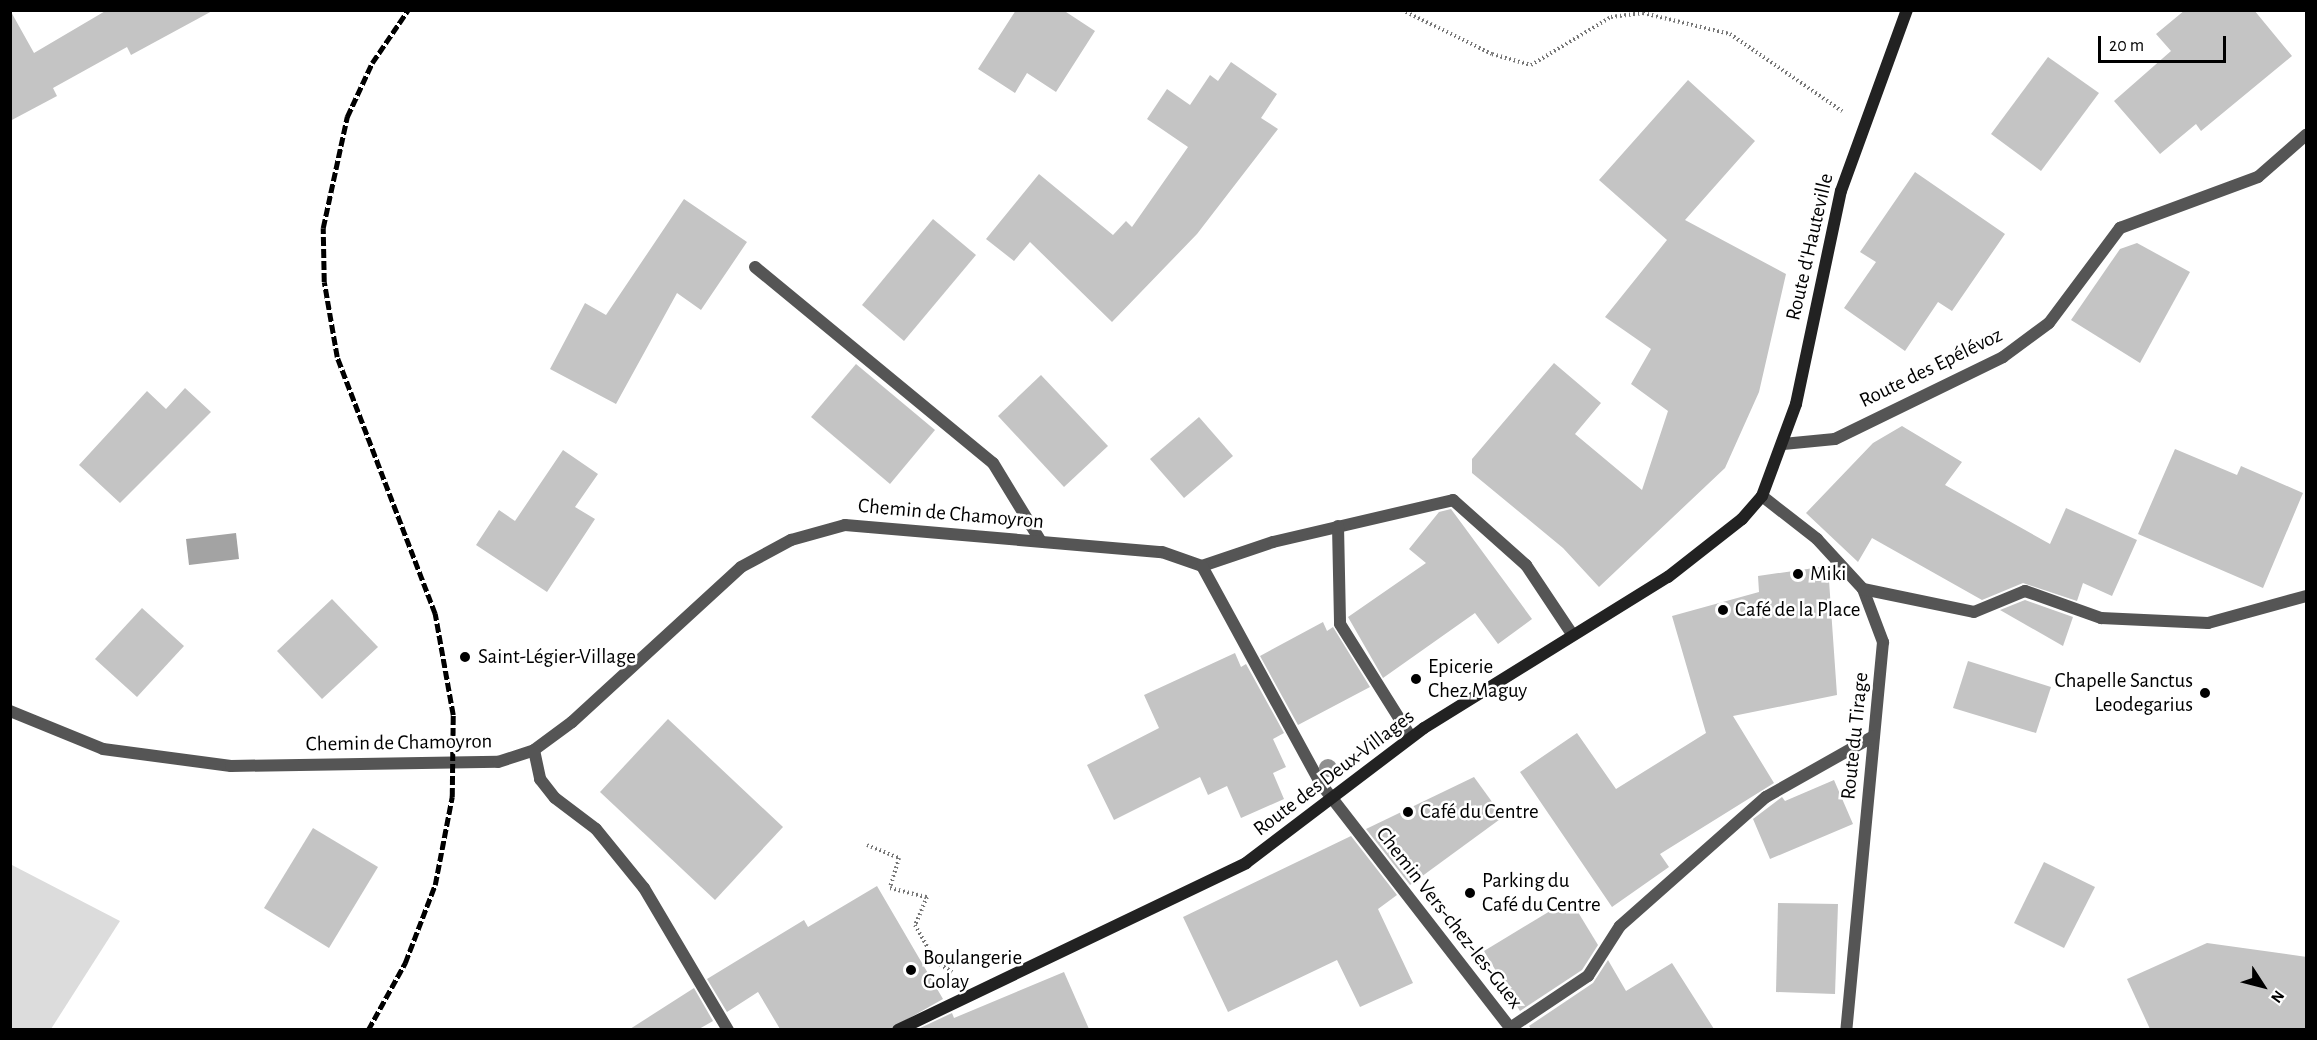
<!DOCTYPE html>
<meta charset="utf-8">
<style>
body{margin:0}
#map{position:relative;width:2317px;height:1040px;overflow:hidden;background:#fff;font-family:"Alegreya Sans",sans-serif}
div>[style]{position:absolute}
.green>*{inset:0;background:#dcdcdc}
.water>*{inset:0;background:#a3a3a3}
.building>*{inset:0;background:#c4c4c4}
.path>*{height:4px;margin-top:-2px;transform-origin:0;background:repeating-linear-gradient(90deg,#777 0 1.5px,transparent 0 4.5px)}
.lane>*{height:12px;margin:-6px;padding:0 6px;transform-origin:6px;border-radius:6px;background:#555}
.street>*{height:12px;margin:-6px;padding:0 6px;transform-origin:6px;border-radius:6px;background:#555}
.secondary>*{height:12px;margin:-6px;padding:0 6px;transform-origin:6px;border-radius:6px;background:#222}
.rail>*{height:4.5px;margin-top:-2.25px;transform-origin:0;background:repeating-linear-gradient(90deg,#000 0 9px,transparent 0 12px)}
.trees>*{width:18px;height:18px;margin:-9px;border-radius:50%;background:#8f8f8f}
.dots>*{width:16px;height:16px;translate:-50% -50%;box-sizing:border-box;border:3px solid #fff;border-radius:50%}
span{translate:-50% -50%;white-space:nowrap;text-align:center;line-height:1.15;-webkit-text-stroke:5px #fff;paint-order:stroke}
.street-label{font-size:21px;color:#000}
.poi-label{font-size:21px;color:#000}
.left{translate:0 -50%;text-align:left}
.right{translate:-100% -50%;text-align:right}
.frame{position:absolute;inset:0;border:12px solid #000;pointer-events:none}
.north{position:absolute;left:2233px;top:956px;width:60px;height:60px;-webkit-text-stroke:4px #fff;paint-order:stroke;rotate:126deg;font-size:16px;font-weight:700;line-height:24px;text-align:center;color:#000}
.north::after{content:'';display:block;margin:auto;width:21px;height:27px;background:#000;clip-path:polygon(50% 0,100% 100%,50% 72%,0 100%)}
.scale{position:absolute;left:2098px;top:36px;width:128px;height:27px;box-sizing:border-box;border:3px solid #000;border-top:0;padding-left:8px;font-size:18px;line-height:21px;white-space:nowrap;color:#000;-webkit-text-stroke:4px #fff;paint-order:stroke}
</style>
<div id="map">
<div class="green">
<i style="clip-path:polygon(10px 864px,120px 921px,51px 1029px,11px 1029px)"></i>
</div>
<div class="water">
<i style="clip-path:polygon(236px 533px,239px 559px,189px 565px,186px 539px)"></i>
</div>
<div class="building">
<i style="clip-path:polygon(10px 10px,34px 53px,107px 10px,214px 10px,131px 55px,127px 47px,53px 88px,57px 96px,10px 121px)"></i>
<i style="clip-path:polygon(1016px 10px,1063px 10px,1095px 31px,1056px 92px,1027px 73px,1015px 93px,978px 69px)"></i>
<i style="clip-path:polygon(2185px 10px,2254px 10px,2292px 56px,2201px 131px,2196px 124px,2160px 154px,2114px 101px,2171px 51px,2156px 34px)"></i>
<i style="clip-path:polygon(2048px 57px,2099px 93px,2041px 171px,1991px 134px)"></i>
<i style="clip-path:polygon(1231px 62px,1277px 94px,1261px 118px,1278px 129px,1197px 234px,1112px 322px,1030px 242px,1014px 261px,986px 239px,1039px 174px,1113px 235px,1126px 221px,1132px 227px,1188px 147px,1147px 119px,1167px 89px,1190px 105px,1210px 75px,1218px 81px)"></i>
<i style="clip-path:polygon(1688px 80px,1755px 141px,1685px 220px,1786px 274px,1759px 392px,1725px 468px,1599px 587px,1563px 548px,1472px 473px,1472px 459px,1554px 363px,1601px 403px,1575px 434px,1642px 490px,1668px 411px,1631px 384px,1651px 349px,1605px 317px,1675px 230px,1667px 240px,1599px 180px)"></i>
<i style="clip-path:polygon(1915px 172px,2005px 234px,1952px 311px,1938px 302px,1905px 351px,1844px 308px,1876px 262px,1860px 252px)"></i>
<i style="clip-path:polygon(684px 199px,747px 242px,701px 310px,677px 293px,616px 404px,550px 369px,585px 303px,606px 315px)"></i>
<i style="clip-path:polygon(933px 219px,976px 255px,904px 341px,862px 305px)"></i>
<i style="clip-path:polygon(2137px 243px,2190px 272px,2140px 363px,2071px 320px,2120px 249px)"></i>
<i style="clip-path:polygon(856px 364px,935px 430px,890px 484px,811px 417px)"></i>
<i style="clip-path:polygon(1041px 375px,1108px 446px,1064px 487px,998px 416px)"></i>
<i style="clip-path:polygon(185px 388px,211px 412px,120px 503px,79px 465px,147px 391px,166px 409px)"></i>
<i style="clip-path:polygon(1199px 417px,1233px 456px,1184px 498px,1150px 459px)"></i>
<i style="clip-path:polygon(1902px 426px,1962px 462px,1945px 485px,2050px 544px,2066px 508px,2137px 540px,2112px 596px,2083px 583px,2077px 601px,2023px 583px,1982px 600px,1872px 538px,1858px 562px,1806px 513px,1873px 443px)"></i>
<i style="clip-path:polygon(2175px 449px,2237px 475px,2241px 466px,2303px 493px,2263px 588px,2138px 534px)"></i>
<i style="clip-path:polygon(563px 450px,598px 474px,575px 507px,595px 519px,547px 592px,476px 545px,499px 510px,515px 521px)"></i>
<i style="clip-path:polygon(1451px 509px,1532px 619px,1498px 644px,1475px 613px,1383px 678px,1348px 617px,1426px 563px,1409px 549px,1439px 512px)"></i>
<i style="clip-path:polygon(1828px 566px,1837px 695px,1733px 716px,1774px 783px,1660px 854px,1669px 867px,1612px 907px,1520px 772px,1577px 733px,1616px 789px,1706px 733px,1672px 616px,1759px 592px,1758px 576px)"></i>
<i style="clip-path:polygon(332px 599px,378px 647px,322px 699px,277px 651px)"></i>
<i style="clip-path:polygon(2025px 600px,2073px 617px,2063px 646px,2000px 610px)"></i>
<i style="clip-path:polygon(142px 608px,184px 646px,137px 697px,95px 659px)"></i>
<i style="clip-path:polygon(1323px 622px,1327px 631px,1333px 627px,1370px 687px,1298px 725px,1260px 656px)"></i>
<i style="clip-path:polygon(1235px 653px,1241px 667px,1246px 664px,1284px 733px,1273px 739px,1286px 767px,1273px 773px,1284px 799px,1241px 818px,1227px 786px,1208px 795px,1200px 777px,1114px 820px,1087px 765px,1159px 728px,1144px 695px)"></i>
<i style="clip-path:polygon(1968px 661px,2051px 687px,2036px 733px,1953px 708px)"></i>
<i style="clip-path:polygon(668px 719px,783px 827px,715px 900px,600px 792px)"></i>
<i style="clip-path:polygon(1474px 777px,1503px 817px,1410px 885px,1366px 829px)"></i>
<i style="clip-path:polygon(1834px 780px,1853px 824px,1770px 859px,1753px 819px,1782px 797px,1785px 801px)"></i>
<i style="clip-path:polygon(313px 828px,378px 867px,329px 948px,264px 908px)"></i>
<i style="clip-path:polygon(1351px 836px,1397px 895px,1378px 909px,1413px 983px,1360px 1007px,1337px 960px,1228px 1012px,1183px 917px)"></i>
<i style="clip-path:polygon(2044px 862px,2095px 887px,2064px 948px,2014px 923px)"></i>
<i style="clip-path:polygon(877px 886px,943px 999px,890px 1029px,780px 1029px,758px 992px,727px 1012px,707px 979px,804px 920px,808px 927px)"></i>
<i style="clip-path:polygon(1570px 899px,1598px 945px,1582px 970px,1520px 1011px,1484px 951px)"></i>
<i style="clip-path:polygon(1778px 903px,1838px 904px,1835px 994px,1776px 992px)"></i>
<i style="clip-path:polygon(2207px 943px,2307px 957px,2307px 1029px,2150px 1029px,2127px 979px)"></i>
<i style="clip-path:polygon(1608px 960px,1626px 991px,1672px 963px,1714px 1029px,1531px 1029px,1529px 1026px,1593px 983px)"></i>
<i style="clip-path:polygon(1064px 972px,1089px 1029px,918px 1029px,952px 1013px,954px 1018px)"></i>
<i style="clip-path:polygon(694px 988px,713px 1021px,699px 1029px,630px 1029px)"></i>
</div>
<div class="path">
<i style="left:1402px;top:10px;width:100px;rotate:26.1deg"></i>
<i style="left:1492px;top:54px;width:41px;rotate:15.8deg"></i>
<i style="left:1531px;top:65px;width:93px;rotate:-31deg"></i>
<i style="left:1611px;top:17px;width:32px;rotate:-7deg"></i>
<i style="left:1643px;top:13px;width:89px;rotate:13.6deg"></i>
<i style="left:1730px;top:34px;width:136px;rotate:34.5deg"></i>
<i style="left:867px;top:845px;width:35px;rotate:22deg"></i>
<i style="left:899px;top:858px;width:31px;rotate:107deg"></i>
<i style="left:890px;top:888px;width:38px;rotate:14deg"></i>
<i style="left:927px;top:897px;width:30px;rotate:113deg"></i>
<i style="left:915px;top:925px;width:43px;rotate:60.4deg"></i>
<i style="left:936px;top:962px;width:19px;rotate:32deg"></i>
</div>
<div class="lane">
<i style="left:755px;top:267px;width:308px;rotate:39.5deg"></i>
<i style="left:993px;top:463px;width:90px;rotate:58.6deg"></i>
<i style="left:1202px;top:566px;width:75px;rotate:-18.7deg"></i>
<i style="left:1273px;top:542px;width:185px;rotate:-13.1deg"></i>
<i style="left:1453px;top:500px;width:98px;rotate:41.7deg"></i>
<i style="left:1526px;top:565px;width:83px;rotate:56.3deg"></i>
</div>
<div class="street">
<i style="left:1783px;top:444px;width:52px;rotate:-5.5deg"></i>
<i style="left:1835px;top:439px;width:187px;rotate:-26deg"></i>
<i style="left:2003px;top:357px;width:57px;rotate:-36.5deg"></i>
<i style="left:2049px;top:323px;width:119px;rotate:-53.2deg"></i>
<i style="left:2120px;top:228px;width:147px;rotate:-20.3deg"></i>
<i style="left:2258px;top:177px;width:64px;rotate:-41.2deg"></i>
<i style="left:1762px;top:496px;width:70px;rotate:38deg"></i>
<i style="left:1817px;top:539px;width:68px;rotate:47.4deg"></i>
<i style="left:1863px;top:589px;width:57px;rotate:69.3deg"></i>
<i style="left:1883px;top:642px;width:390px;rotate:95.4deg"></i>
<i style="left:1338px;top:526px;width:98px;rotate:88.8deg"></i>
<i style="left:1340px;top:624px;width:133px;rotate:57.9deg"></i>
<i style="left:1863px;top:589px;width:113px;rotate:11.7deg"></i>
<i style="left:1974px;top:612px;width:55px;rotate:-22.4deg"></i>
<i style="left:2025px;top:591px;width:81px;rotate:19.6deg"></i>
<i style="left:2101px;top:618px;width:107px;rotate:2.7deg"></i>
<i style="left:2208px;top:623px;width:102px;rotate:-15.4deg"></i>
<i style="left:10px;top:711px;width:100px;rotate:22.2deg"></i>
<i style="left:103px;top:749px;width:129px;rotate:7.6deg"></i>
<i style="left:231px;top:766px;width:267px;rotate:-0.9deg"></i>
<i style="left:498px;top:762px;width:38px;rotate:-18deg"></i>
<i style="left:534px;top:750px;width:47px;rotate:-36.4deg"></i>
<i style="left:572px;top:722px;width:229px;rotate:-42.5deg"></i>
<i style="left:741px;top:567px;width:57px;rotate:-28.4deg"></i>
<i style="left:791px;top:540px;width:56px;rotate:-15.5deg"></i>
<i style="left:845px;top:525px;width:318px;rotate:4.9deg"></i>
<i style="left:1162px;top:552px;width:42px;rotate:19.3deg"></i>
<i style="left:1202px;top:566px;width:248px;rotate:61.4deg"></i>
<i style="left:1321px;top:784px;width:309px;rotate:52.2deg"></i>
<i style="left:1510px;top:1028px;width:94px;rotate:-33.7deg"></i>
<i style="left:1588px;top:976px;width:59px;rotate:-57.4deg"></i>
<i style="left:1620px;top:926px;width:195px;rotate:-41.5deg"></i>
<i style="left:1766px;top:797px;width:124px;rotate:-29.5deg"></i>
<i style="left:534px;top:750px;width:30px;rotate:78deg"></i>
<i style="left:540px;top:779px;width:24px;rotate:52deg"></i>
<i style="left:555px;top:798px;width:51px;rotate:37.1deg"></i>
<i style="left:596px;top:829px;width:76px;rotate:50.9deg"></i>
<i style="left:644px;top:888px;width:165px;rotate:59.4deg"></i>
</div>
<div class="secondary">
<i style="left:898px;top:1030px;width:386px;rotate:-25.6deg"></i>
<i style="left:1246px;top:863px;width:223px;rotate:-37.2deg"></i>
<i style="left:1424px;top:728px;width:287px;rotate:-31.8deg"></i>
<i style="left:1668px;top:577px;width:94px;rotate:-38.1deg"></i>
<i style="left:1742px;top:519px;width:30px;rotate:-49deg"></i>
<i style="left:1762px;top:496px;width:98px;rotate:-69.7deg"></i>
<i style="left:1796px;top:404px;width:218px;rotate:-78.1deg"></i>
<i style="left:1841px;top:191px;width:193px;rotate:-70deg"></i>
</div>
<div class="rail">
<i style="left:368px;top:1030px;width:77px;rotate:-61.1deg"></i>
<i style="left:405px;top:963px;width:84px;rotate:-69deg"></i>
<i style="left:435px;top:885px;width:90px;rotate:-79.1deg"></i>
<i style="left:452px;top:797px;width:82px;rotate:-89.3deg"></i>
<i style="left:453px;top:715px;width:103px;rotate:-100.1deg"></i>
<i style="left:435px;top:614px;width:275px;rotate:-110.9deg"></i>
<i style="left:337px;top:357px;width:76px;rotate:-99.8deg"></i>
<i style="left:324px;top:282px;width:54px;rotate:-91.1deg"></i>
<i style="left:323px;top:228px;width:114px;rotate:-77.8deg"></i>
<i style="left:347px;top:117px;width:60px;rotate:-65.2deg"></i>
<i style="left:372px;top:63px;width:64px;rotate:-55.8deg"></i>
</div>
<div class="trees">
<i style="left:1328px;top:768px"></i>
</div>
<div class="dots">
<i style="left:1798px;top:574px;background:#000"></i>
<i style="left:1723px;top:610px;background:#000"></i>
<i style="left:465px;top:657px;background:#000"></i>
<i style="left:1416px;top:679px;background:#000"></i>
<i style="left:2205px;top:693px;background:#000"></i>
<i style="left:1408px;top:812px;background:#000"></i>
<i style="left:1470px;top:893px;background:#000"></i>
<i style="left:911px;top:970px;background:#000"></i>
</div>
<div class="street-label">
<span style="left:1810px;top:247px;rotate:-77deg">Route d'Hauteville</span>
<span style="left:1931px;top:368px;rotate:-26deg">Route des Epélévoz</span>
<span style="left:951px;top:514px;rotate:5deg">Chemin de Chamoyron</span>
<span style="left:1855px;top:736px;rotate:-84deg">Route du Tirage</span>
<span style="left:399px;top:743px;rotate:-1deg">Chemin de Chamoyron</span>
<span style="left:1334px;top:773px;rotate:-37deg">Route des Deux-Villages</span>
<span style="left:1449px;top:918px;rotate:52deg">Chemin Vers-chez-les-Guex</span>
</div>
<div class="poi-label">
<span class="left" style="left:1810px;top:574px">Miki</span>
<span class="left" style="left:1735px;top:610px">Café de la Place</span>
<span class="left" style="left:478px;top:657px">Saint-Légier-Village</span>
<span class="left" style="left:1428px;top:679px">Epicerie<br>Chez Maguy</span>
<span class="right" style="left:2193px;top:693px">Chapelle Sanctus<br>Leodegarius</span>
<span class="left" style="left:1420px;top:812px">Café du Centre</span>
<span class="left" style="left:1482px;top:893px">Parking du<br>Café du Centre</span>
<span class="left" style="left:923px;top:970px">Boulangerie<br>Golay</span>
</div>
<div class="frame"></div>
<div class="north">N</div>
<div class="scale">20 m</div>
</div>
